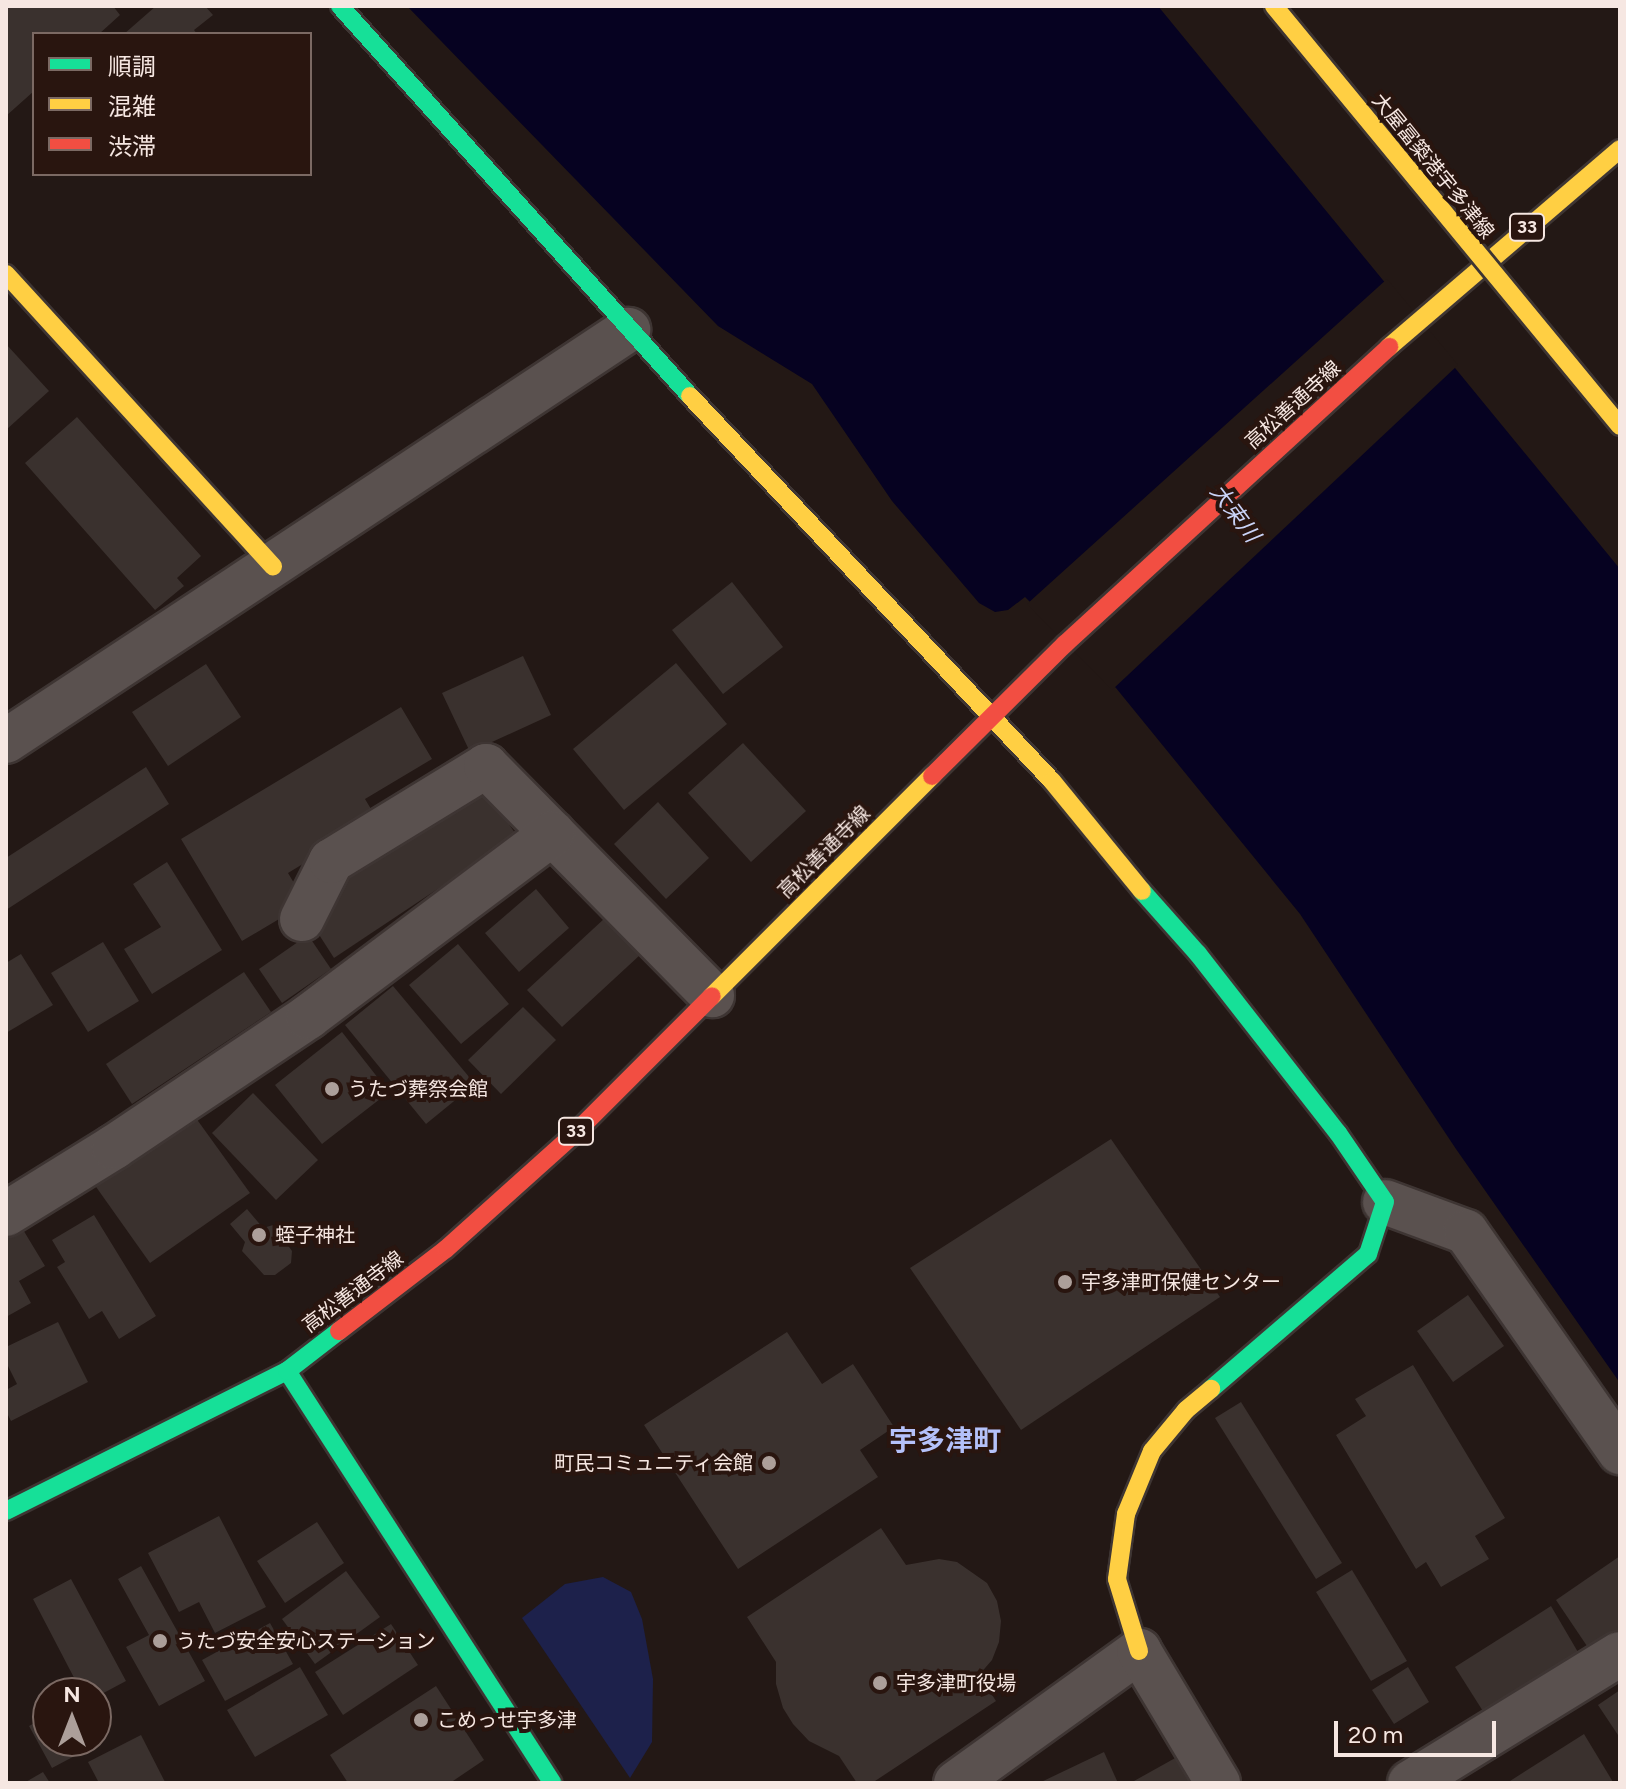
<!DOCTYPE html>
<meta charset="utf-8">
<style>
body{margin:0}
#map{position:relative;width:1626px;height:1789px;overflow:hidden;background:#231815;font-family:Figtree,"Noto Sans JP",sans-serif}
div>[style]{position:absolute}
.green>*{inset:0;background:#1d214b}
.water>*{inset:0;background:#060221}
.pier>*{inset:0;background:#231815}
.building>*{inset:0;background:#3a312e}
.roads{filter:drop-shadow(2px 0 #3e3533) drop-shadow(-2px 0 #3e3533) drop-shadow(0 2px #3e3533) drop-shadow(0 -2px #3e3533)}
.street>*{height:44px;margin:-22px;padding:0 22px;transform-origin:22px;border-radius:22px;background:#5a514f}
.fast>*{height:18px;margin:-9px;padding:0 9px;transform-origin:9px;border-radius:9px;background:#16e098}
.slow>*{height:18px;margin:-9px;padding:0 9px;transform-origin:9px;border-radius:9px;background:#ffcf43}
.jam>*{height:18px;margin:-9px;padding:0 9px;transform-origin:9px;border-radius:9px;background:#f24e42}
.bridges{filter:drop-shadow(2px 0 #3e3533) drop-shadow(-2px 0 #3e3533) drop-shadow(0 2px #3e3533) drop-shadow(0 -2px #3e3533)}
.slow-bridge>*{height:18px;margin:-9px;padding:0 9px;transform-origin:9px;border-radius:9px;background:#ffcf43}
.dots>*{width:22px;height:22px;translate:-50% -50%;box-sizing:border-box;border:4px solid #29150f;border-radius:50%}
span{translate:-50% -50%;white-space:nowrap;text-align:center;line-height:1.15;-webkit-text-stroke:8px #29150f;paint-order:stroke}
.shield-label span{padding:2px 6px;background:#29150f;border:2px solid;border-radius:6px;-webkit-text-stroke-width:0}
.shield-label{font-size:18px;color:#f6e7e2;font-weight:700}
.street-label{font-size:20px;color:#f6e7e2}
.poi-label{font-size:20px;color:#f6e7e2}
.left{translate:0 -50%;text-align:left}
.right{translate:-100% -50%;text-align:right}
.water-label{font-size:22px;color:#cad4f8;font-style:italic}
.district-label{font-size:28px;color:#b4c1f9;font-weight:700}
.frame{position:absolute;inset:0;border:8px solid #f6e7e2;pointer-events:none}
.legend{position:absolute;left:32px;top:32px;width:280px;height:144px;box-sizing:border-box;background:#29150f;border:2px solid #7b6963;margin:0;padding:10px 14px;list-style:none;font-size:24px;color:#f6e7e2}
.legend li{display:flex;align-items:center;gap:16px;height:40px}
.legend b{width:40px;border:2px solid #7b6963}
.north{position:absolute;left:32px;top:1677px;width:80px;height:80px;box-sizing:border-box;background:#29150f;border:2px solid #7b6963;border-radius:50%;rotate:0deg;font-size:22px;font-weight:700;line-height:32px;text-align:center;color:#f6e7e2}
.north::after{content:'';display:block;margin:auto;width:28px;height:36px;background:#ac9f9a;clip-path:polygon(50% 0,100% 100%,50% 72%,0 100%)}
.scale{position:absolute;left:1334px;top:1721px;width:162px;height:36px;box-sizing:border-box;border:4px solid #f6e7e2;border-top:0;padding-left:10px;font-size:24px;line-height:28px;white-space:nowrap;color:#f6e7e2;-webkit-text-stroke:6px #29150f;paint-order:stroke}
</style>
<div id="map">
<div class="green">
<i style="clip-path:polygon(603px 1577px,631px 1592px,642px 1619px,653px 1679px,652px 1742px,630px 1778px,522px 1618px,565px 1584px)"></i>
</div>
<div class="water">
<i style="clip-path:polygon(407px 6px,1158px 6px,1620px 569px,1620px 1383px,1456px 1149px,1300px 914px,1116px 688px,1025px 597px,1008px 610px,995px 612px,979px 603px,892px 501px,812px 384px,718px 326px)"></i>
</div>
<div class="pier">
<i style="clip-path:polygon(1387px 279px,1458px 365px,1112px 690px,1027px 604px)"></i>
</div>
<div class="building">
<i style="clip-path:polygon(6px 6px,113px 6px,120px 15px,99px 34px,34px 34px,34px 91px,6px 116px)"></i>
<i style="clip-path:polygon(156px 6px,205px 6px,213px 15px,194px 30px,197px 34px,124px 34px)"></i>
<i style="clip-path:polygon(6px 344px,49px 391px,6px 430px)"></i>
<i style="clip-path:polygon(77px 417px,201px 556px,177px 578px,184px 586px,155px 610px,25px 463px)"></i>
<i style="clip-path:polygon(732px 582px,783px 647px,723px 694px,672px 630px)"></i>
<i style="clip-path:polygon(523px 656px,551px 715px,470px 752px,442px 693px)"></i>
<i style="clip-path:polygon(676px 663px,727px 724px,624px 810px,573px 749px)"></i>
<i style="clip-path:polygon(206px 664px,241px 717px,168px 766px,132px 712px)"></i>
<i style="clip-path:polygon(401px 707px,432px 759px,365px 799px,377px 819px,288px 873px,306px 903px,242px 941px,181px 839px)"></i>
<i style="clip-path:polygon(743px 743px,806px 811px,751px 862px,688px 793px)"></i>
<i style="clip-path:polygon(146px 767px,169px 804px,6px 910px,6px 858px)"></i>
<i style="clip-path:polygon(482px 784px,517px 836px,334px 958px,316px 930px,344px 878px)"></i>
<i style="clip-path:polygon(658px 802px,709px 858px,666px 899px,614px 844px)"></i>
<i style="clip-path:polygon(167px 862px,222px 950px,152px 994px,124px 949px,161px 927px,133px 884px)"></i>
<i style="clip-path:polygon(536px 889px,569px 928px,519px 972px,485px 933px)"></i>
<i style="clip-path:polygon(605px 918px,640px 955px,562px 1027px,527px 990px)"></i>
<i style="clip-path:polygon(308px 935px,331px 969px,282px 1003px,259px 969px)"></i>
<i style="clip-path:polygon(103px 942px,139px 1001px,88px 1032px,51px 973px)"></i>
<i style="clip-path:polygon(458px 944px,509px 1004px,461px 1044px,409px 985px)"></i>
<i style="clip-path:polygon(21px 954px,53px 1005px,6px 1033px,6px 963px)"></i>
<i style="clip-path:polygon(244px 972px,271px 1012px,132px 1104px,106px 1064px)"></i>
<i style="clip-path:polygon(393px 986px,475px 1084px,426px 1124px,345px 1025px)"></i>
<i style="clip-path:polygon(523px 1007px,556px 1040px,501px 1094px,468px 1060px)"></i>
<i style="clip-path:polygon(342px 1032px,389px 1092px,322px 1144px,275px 1085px)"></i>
<i style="clip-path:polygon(253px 1093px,318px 1160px,276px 1200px,212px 1133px)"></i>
<i style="clip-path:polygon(193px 1114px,250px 1193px,150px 1263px,94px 1184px)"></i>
<i style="clip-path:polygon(1111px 1139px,1220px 1297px,1021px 1430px,910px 1268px)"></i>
<i style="clip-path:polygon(247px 1209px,263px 1228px,273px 1225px,292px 1251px,291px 1263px,275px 1275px,264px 1275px,242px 1251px,245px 1242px,230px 1224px)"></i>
<i style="clip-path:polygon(94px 1215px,156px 1316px,119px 1339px,102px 1311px,89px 1319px,57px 1267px,65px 1262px,52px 1240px)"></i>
<i style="clip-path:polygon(22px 1228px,45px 1266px,19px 1281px,31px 1303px,6px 1317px,6px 1238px)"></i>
<i style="clip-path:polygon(1468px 1295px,1504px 1346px,1453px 1382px,1417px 1331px)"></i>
<i style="clip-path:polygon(58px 1322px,88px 1382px,11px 1421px,6px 1411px,6px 1390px,17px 1384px,6px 1362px,6px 1347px)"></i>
<i style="clip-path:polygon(787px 1332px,822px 1384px,853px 1364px,894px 1427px,860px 1450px,878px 1477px,738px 1569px,644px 1425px)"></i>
<i style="clip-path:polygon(1413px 1365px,1505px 1518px,1475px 1536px,1489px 1559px,1441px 1587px,1426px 1562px,1416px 1569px,1336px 1435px,1366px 1416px,1355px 1399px)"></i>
<i style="clip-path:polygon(1241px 1402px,1342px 1563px,1316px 1579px,1215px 1418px)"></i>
<i style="clip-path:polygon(219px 1516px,266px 1607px,215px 1633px,199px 1602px,179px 1612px,148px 1553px)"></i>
<i style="clip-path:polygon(317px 1522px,344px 1563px,285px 1603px,257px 1561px)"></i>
<i style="clip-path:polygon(881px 1528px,906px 1565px,939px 1559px,957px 1562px,987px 1583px,997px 1601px,1001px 1621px,999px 1642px,992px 1660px,979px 1675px,996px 1701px,872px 1783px,857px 1783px,839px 1756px,809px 1741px,793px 1724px,783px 1708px,776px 1684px,776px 1662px,747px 1617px)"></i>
<i style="clip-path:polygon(1620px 1556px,1620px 1636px,1593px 1655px,1556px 1600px)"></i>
<i style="clip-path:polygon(141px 1566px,205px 1681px,159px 1706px,126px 1647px,149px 1635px,118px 1579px)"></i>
<i style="clip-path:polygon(1352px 1570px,1407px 1661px,1371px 1681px,1316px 1592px)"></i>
<i style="clip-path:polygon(346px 1571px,380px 1617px,315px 1664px,282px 1619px)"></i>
<i style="clip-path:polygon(71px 1579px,126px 1681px,96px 1697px,96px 1693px,82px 1693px,33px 1599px)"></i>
<i style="clip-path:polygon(1551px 1606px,1582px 1659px,1486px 1716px,1455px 1667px)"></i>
<i style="clip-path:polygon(270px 1623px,293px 1664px,225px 1701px,202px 1660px)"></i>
<i style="clip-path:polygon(391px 1624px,418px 1665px,343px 1715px,315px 1672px)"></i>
<i style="clip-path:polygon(300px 1667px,328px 1715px,255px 1757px,227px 1710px)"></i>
<i style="clip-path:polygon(1408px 1667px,1429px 1702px,1394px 1724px,1372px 1690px)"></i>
<i style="clip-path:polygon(436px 1686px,484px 1760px,450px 1783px,348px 1783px,330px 1755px)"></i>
<i style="clip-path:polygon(1620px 1690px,1620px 1738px,1598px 1705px)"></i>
<i style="clip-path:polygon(48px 1716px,48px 1741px,96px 1741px,96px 1729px,103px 1741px,52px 1768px,29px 1726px)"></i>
<i style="clip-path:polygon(1584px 1734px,1613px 1782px,1512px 1783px,1510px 1781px)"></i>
<i style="clip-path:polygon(141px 1735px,165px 1782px,99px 1783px,88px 1762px)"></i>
<i style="clip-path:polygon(1104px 1752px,1118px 1783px,1039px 1783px)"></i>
<i style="clip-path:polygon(1186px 1752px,1204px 1783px,1135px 1783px,1134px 1781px)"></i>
<i style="clip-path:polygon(43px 1772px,50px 1783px,24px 1783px)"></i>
</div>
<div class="roads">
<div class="street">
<i style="left:6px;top:741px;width:746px;rotate:-33.46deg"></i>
<i style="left:302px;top:919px;width:65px;rotate:-63.4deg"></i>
<i style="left:331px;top:861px;width:182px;rotate:-31.5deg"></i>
<i style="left:486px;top:766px;width:322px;rotate:45.4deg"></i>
<i style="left:1385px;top:1202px;width:86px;rotate:20.3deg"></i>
<i style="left:1466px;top:1232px;width:269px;rotate:55deg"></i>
<i style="left:6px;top:1214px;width:127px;rotate:-31.8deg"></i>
<i style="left:114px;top:1147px;width:234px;rotate:-33.8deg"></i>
<i style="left:308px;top:1017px;width:306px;rotate:-36.9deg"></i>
<i style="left:956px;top:1783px;width:226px;rotate:-35.8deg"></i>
<i style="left:1139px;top:1651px;width:154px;rotate:59.1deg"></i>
<i style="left:1410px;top:1783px;width:246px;rotate:-31.6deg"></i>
</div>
<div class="fast">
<i style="left:340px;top:6px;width:524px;rotate:48.09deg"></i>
<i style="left:1142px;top:891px;width:84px;rotate:48.4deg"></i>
<i style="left:1198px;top:954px;width:227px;rotate:52deg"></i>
<i style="left:1338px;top:1133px;width:83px;rotate:55.7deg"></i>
<i style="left:1385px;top:1202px;width:55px;rotate:108.1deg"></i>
<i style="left:1368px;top:1254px;width:207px;rotate:139.3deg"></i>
<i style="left:287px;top:1371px;width:490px;rotate:57.2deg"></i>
<i style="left:6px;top:1511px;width:314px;rotate:-26.5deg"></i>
<i style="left:287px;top:1371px;width:66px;rotate:-37.6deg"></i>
</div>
<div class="slow">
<i style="left:6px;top:274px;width:396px;rotate:47.6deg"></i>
<i style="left:1389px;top:347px;width:304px;rotate:-40.6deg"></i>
<i style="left:690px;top:396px;width:528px;rotate:46.76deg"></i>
<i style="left:1052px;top:781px;width:142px;rotate:50.7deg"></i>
<i style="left:712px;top:996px;width:311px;rotate:-45deg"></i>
<i style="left:1139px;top:1651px;width:75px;rotate:-107deg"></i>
<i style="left:1117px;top:1579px;width:66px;rotate:-82.1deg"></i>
<i style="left:1126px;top:1514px;width:68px;rotate:-67.6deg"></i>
<i style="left:1152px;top:1451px;width:53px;rotate:-50.3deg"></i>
<i style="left:1186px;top:1410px;width:33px;rotate:-40deg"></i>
</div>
<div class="jam">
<i style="left:932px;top:776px;width:187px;rotate:-44.8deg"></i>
<i style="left:1065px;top:644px;width:440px;rotate:-42.5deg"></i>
<i style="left:339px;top:1331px;width:135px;rotate:-37.5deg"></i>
<i style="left:446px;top:1249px;width:168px;rotate:-41.9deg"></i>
<i style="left:571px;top:1137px;width:199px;rotate:-45deg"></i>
</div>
</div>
<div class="bridges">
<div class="slow-bridge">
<i style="left:1274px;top:6px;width:544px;rotate:50.52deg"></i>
</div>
</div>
<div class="dots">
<i style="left:332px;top:1089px;background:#ac9f9a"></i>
<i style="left:259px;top:1235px;background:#ac9f9a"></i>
<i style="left:1065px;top:1282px;background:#ac9f9a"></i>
<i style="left:769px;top:1463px;background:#ac9f9a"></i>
<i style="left:160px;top:1641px;background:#ac9f9a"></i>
<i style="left:880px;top:1683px;background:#ac9f9a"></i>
<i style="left:421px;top:1720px;background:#ac9f9a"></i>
</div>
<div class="shield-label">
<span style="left:1527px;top:227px">33</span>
<span style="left:576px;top:1131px">33</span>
</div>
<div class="street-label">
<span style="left:1433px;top:166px;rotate:51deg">大屋冨築港宇多津線</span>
<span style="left:1293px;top:405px;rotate:-42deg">高松善通寺線</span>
<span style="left:824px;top:852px;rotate:-45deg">高松善通寺線</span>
<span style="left:353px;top:1292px;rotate:-37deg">高松善通寺線</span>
</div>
<div class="poi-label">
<span class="left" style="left:348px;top:1089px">うたづ葬祭会館</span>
<span class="left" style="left:275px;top:1235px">蛭子神社</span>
<span class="left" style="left:1081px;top:1282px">宇多津町保健センター</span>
<span class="right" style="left:753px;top:1463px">町民コミュニティ会館</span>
<span class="left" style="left:176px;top:1641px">うたづ安全安心ステーション</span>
<span class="left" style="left:896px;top:1683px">宇多津町役場</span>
<span class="left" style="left:437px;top:1720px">こめっせ宇多津</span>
</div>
<div class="water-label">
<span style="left:1235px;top:513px;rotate:53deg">大束川</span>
</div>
<div class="district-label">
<span style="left:945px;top:1440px">宇多津町</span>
</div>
<div class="frame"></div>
<ul class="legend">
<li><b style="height:10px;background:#16e098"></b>順調</li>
<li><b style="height:10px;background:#ffcf43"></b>混雑</li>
<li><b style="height:10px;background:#f24e42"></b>渋滞</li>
</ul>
<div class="north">N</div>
<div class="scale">20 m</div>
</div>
